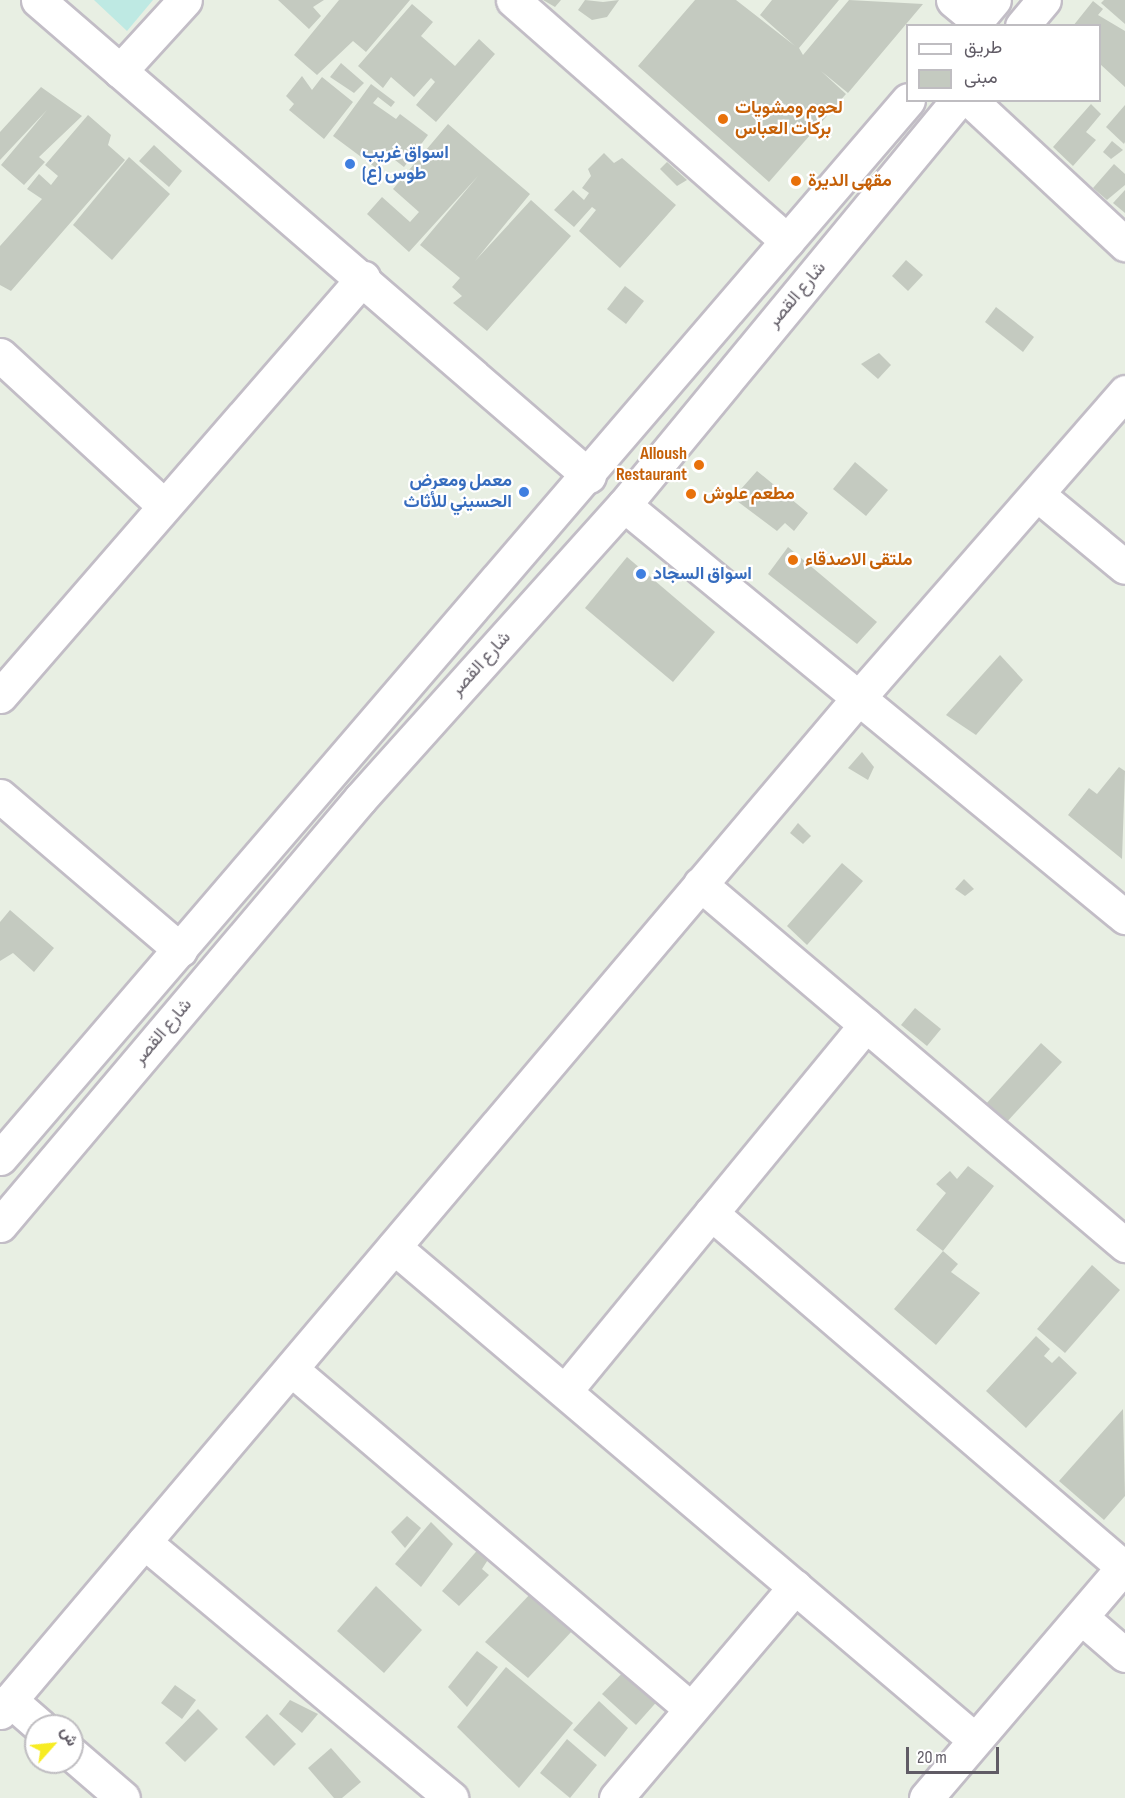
<!DOCTYPE html>
<meta charset="utf-8">
<style>
body{margin:0}
#map{position:relative;width:1125px;height:1798px;overflow:hidden;background:#e8efe3;font-family:"Sofia Sans Condensed",Vazirmatn,sans-serif}
div>[style]{position:absolute}
.green>*{inset:0;background:#bee9e3}
.building>*{inset:0;background:#c4cac0}
.roads{filter:drop-shadow(2px 0 #c2bdc6) drop-shadow(-2px 0 #c2bdc6) drop-shadow(0 2px #c2bdc6) drop-shadow(0 -2px #c2bdc6)}
.minor>*{height:33px;margin:-16.5px;padding:0 16.5px;transform-origin:16.5px;border-radius:16.5px;background:#fff}
.dots>*{width:16px;height:16px;translate:-50% -50%;box-sizing:border-box;border:3px solid #fff;border-radius:50%}
span{translate:-50% -50%;white-space:nowrap;text-align:center;line-height:1.15;-webkit-text-stroke:4.5px #fff;paint-order:stroke}
.food-label{font-size:18px;color:#c56008;font-weight:700}
.left{translate:0 -50%;text-align:left}
.right{translate:-100% -50%;text-align:right}
.shop-label{font-size:18px;color:#366cbe;font-weight:700}
.street-label{font-size:18px;color:#605b65}
.legend{position:absolute;left:906px;top:24px;width:195px;height:78px;box-sizing:border-box;background:#fff;border:2px solid #bfbdc1;margin:0;padding:8px 10px;list-style:none;font-size:18px;color:#605b65}
.legend li{display:flex;align-items:center;gap:12px;height:30px}
.legend b{width:30px;border:2px solid #bfbdc1}
.north{position:absolute;left:24px;top:1714px;width:60px;height:60px;box-sizing:border-box;background:#fff;border:2px solid #bfbdc1;border-radius:50%;rotate:63deg;font-size:16px;font-weight:700;line-height:24px;text-align:center;color:#605b65}
.north::after{content:'';display:block;margin:auto;width:21px;height:27px;background:#f7ec22;clip-path:polygon(50% 0,100% 100%,50% 72%,0 100%)}
.scale{position:absolute;left:906px;top:1747px;width:93px;height:27px;box-sizing:border-box;border:3px solid #605b65;border-top:0;padding-left:8px;font-size:18px;line-height:21px;white-space:nowrap;color:#605b65;-webkit-text-stroke:4px #fff;paint-order:stroke}
</style>
<div id="map">
<div class="green">
<i style="clip-path:polygon(94px 0,153px 0,127px 31px)"></i>
</div>
<div class="building">
<i style="clip-path:polygon(278px 0,324px 0,313px 7px,321px 16px,309px 29px)"></i>
<i style="clip-path:polygon(339px 0,410px 0,366px 52px,353px 41px,317px 75px,294px 55px)"></i>
<i style="clip-path:polygon(543px 0,561px 0,555px 7px)"></i>
<i style="clip-path:polygon(585px 0,603px 2px,619px 0,607px 17px,592px 20px,578px 10px)"></i>
<i style="clip-path:polygon(695px 0,736px 0,795px 46px,760px 15px,772px 0,839px 0,799px 48px,803px 55px,849px 0,923px 4px,848px 93px,821px 71px,846px 94px,769px 182px,638px 66px)"></i>
<i style="clip-path:polygon(1104px 0,1125px 0,1125px 24px,1101px 3px)"></i>
<i style="clip-path:polygon(1093px 1px,1103px 9px,1098px 15px,1125px 31px,1125px 87px,1100px 64px,1100px 26px,1073px 26px)"></i>
<i style="clip-path:polygon(412px 4px,433px 22px,421px 36px,455px 66px,479px 39px,495px 54px,436px 122px,416px 105px,435px 82px,431px 78px,414px 97px,391px 77px,383px 88px,358px 66px)"></i>
<i style="clip-path:polygon(341px 63px,364px 83px,354px 93px,330px 77px)"></i>
<i style="clip-path:polygon(302px 76px,312px 90px,322px 77px,353px 102px,324px 139px,289px 110px,294px 104px,286px 96px)"></i>
<i style="clip-path:polygon(371px 84px,395px 102px,391px 107px,378px 97px,373px 103px,396px 119px,400px 114px,428px 135px,404px 167px,386px 153px,376px 168px,333px 136px)"></i>
<i style="clip-path:polygon(41px 87px,82px 116px,39px 157px,45px 162px,24px 185px,1px 165px,47px 110px,0 160px,0 132px)"></i>
<i style="clip-path:polygon(1091px 104px,1101px 114px,1086px 132px,1096px 140px,1073px 166px,1053px 147px)"></i>
<i style="clip-path:polygon(1125px 105px,1125px 142px,1124px 144px,1106px 127px)"></i>
<i style="clip-path:polygon(88px 115px,111px 135px,108px 145px,125px 160px,11px 291px,0 285px,0 246px,42px 199px,27px 189px,39px 174px,51px 185px,58px 176px,45px 165px)"></i>
<i style="clip-path:polygon(448px 124px,530px 194px,475px 261px,531px 200px,571px 236px,487px 331px,453px 303px,462px 296px,452px 287px,460px 278px,420px 245px,478px 176px,409px 252px,367px 214px,382px 197px,410px 222px,419px 212px,393px 189px)"></i>
<i style="clip-path:polygon(1112px 141px,1123px 150px,1111px 159px,1103px 152px)"></i>
<i style="clip-path:polygon(154px 145px,182px 171px,169px 187px,139px 161px)"></i>
<i style="clip-path:polygon(604px 153px,614px 163px,622px 158px,676px 205px,620px 268px,579px 231px,596px 210px,592px 207px,574px 227px,554px 210px,573px 190px,584px 200px,589px 193px,582px 188px,591px 176px,588px 169px)"></i>
<i style="clip-path:polygon(129px 157px,170px 194px,112px 260px,73px 225px)"></i>
<i style="clip-path:polygon(667px 162px,687px 180px,677px 186px,660px 169px)"></i>
<i style="clip-path:polygon(1114px 164px,1125px 174px,1125px 185px,1107px 200px,1093px 188px)"></i>
<i style="clip-path:polygon(1125px 190px,1125px 213px,1113px 203px)"></i>
<i style="clip-path:polygon(906px 260px,923px 275px,908px 291px,892px 276px)"></i>
<i style="clip-path:polygon(625px 286px,644px 301px,626px 324px,607px 309px)"></i>
<i style="clip-path:polygon(996px 307px,1034px 337px,1023px 352px,985px 322px)"></i>
<i style="clip-path:polygon(879px 353px,891px 365px,878px 379px,861px 364px)"></i>
<i style="clip-path:polygon(855px 462px,888px 490px,866px 516px,833px 489px)"></i>
<i style="clip-path:polygon(757px 471px,808px 513px,794px 531px,785px 523px,777px 531px,733px 498px)"></i>
<i style="clip-path:polygon(788px 547px,877px 622px,857px 644px,768px 574px)"></i>
<i style="clip-path:polygon(627px 557px,715px 632px,673px 682px,585px 608px)"></i>
<i style="clip-path:polygon(1000px 655px,1023px 680px,976px 735px,946px 715px)"></i>
<i style="clip-path:polygon(862px 752px,874px 767px,868px 780px,848px 768px)"></i>
<i style="clip-path:polygon(1119px 767px,1125px 771px,1122px 859px,1068px 815px,1089px 788px,1097px 794px)"></i>
<i style="clip-path:polygon(798px 823px,811px 836px,803px 844px,790px 833px)"></i>
<i style="clip-path:polygon(842px 863px,863px 881px,807px 945px,787px 926px)"></i>
<i style="clip-path:polygon(964px 879px,974px 889px,965px 896px,955px 889px)"></i>
<i style="clip-path:polygon(10px 910px,54px 948px,34px 972px,13px 953px,0 961px,0 922px)"></i>
<i style="clip-path:polygon(915px 1008px,941px 1029px,927px 1046px,901px 1025px)"></i>
<i style="clip-path:polygon(1041px 1043px,1062px 1062px,1005px 1124px,985px 1105px)"></i>
<i style="clip-path:polygon(968px 1166px,994px 1186px,943px 1251px,958px 1264px,951px 1272px,980px 1293px,936px 1345px,894px 1309px,943px 1251px,916px 1230px,946px 1193px,936px 1184px,950px 1171px,957px 1179px)"></i>
<i style="clip-path:polygon(1092px 1265px,1120px 1290px,1065px 1353px,1037px 1329px)"></i>
<i style="clip-path:polygon(1036px 1336px,1050px 1349px,1044px 1356px,1052px 1363px,1059px 1356px,1077px 1373px,1026px 1428px,986px 1391px)"></i>
<i style="clip-path:polygon(1123px 1409px,1125px 1496px,1104px 1520px,1059px 1481px)"></i>
<i style="clip-path:polygon(407px 1516px,421px 1528px,405px 1548px,391px 1532px)"></i>
<i style="clip-path:polygon(431px 1522px,453px 1544px,421px 1587px,395px 1564px)"></i>
<i style="clip-path:polygon(481px 1546px,491px 1555px,482px 1569px,489px 1575px,459px 1606px,442px 1591px)"></i>
<i style="clip-path:polygon(376px 1586px,422px 1630px,384px 1673px,337px 1631px)"></i>
<i style="clip-path:polygon(532px 1592px,573px 1630px,528px 1678px,485px 1642px)"></i>
<i style="clip-path:polygon(477px 1651px,498px 1667px,467px 1707px,448px 1687px)"></i>
<i style="clip-path:polygon(629px 1666px,661px 1697px,636px 1725px,602px 1694px)"></i>
<i style="clip-path:polygon(506px 1667px,573px 1723px,519px 1788px,457px 1727px)"></i>
<i style="clip-path:polygon(175px 1685px,196px 1700px,182px 1719px,161px 1703px)"></i>
<i style="clip-path:polygon(290px 1700px,318px 1714px,302px 1733px,279px 1714px)"></i>
<i style="clip-path:polygon(599px 1701px,628px 1728px,605px 1757px,573px 1730px)"></i>
<i style="clip-path:polygon(198px 1709px,218px 1729px,185px 1762px,165px 1743px)"></i>
<i style="clip-path:polygon(267px 1714px,296px 1744px,274px 1766px,245px 1737px)"></i>
<i style="clip-path:polygon(567px 1739px,597px 1765px,570px 1798px,540px 1773px)"></i>
<i style="clip-path:polygon(331px 1748px,361px 1782px,342px 1798px,334px 1798px,308px 1768px)"></i>
</div>
<div class="roads">
<div class="minor">
<i style="left:38px;top:0;width:728px;rotate:40.82deg"></i>
<i style="left:513px;top:0;width:365px;rotate:41.3deg"></i>
<i style="left:953px;top:0;width:31px;rotate:40deg"></i>
<i style="left:972px;top:26px;width:34px;rotate:-50deg"></i>
<i style="left:1022px;top:26px;width:34px;rotate:-50deg"></i>
<i style="left:120px;top:71px;width:96px;rotate:-47.5deg"></i>
<i style="left:970px;top:100px;width:212px;rotate:42.9deg"></i>
<i style="left:0;top:355px;width:223px;rotate:42.6deg"></i>
<i style="left:1037px;top:494px;width:114px;rotate:39.7deg"></i>
<i style="left:624px;top:505px;width:649px;rotate:39.43deg"></i>
<i style="left:0;top:696px;width:554px;rotate:-49.03deg"></i>
<i style="left:0;top:796px;width:237px;rotate:40.5deg"></i>
<i style="left:700px;top:884px;width:558px;rotate:40.34deg"></i>
<i style="left:0;top:1158px;width:1394px;rotate:-49.36deg"></i>
<i style="left:711px;top:1213px;width:543px;rotate:40.67deg"></i>
<i style="left:0;top:1225px;width:558px;rotate:-49.8deg"></i>
<i style="left:360px;top:799px;width:395px;rotate:-48.1deg"></i>
<i style="left:624px;top:505px;width:525px;rotate:-50.49deg"></i>
<i style="left:394px;top:1247px;width:761px;rotate:40.31deg"></i>
<i style="left:291px;top:1369px;width:525px;rotate:40.36deg"></i>
<i style="left:565px;top:1391px;width:474px;rotate:-50.6deg"></i>
<i style="left:144px;top:1542px;width:400px;rotate:39.8deg"></i>
<i style="left:1081px;top:1617px;width:58px;rotate:40.8deg"></i>
<i style="left:10px;top:1700px;width:40px;rotate:41deg"></i>
<i style="left:0;top:1712px;width:1333px;rotate:-49.75deg"></i>
<i style="left:861px;top:695px;width:402px;rotate:-48.9deg"></i>
<i style="left:72px;top:1754px;width:67px;rotate:40.8deg"></i>
<i style="left:616px;top:1798px;width:277px;rotate:-49.7deg"></i>
<i style="left:926px;top:1798px;width:306px;rotate:-49.5deg"></i>
</div>
</div>
<div class="dots">
<i style="left:723px;top:119px;background:#e8710a"></i>
<i style="left:350px;top:164px;background:#3f7fe0"></i>
<i style="left:796px;top:181px;background:#e8710a"></i>
<i style="left:699px;top:465px;background:#e8710a"></i>
<i style="left:524px;top:492px;background:#3f7fe0"></i>
<i style="left:691px;top:494px;background:#e8710a"></i>
<i style="left:793px;top:560px;background:#e8710a"></i>
<i style="left:641px;top:574px;background:#3f7fe0"></i>
</div>
<div class="food-label">
<span class="left" style="left:735px;top:119px">لحوم ومشويات<br>بركات العباس</span>
<span class="left" style="left:808px;top:181px">مقهى الديرة</span>
<span class="right" style="left:687px;top:465px">Alloush<br>Restaurant</span>
<span class="left" style="left:703px;top:494px">مطعم علوش</span>
<span class="left" style="left:805px;top:560px">ملتقى الاصدقاء</span>
</div>
<div class="shop-label">
<span class="left" style="left:362px;top:164px">اسواق غريب<br>طوس (ع)</span>
<span class="right" style="left:512px;top:492px">معمل ومعرض<br>الحسيني للأثاث</span>
<span class="left" style="left:653px;top:574px">اسواق السجاد</span>
</div>
<div class="street-label">
<span style="left:797px;top:295px;rotate:-50deg">شارع القصر</span>
<span style="left:481px;top:664px;rotate:-48deg">شارع القصر</span>
<span style="left:163px;top:1032px;rotate:-50deg">شارع القصر</span>
</div>
<ul class="legend">
<li><b style="height:8px;background:#fff"></b>طريق</li>
<li><b style="height:16px;background:#c4cac0"></b>مبنى</li>
</ul>
<div class="north">ش</div>
<div class="scale">20 m</div>
</div>
